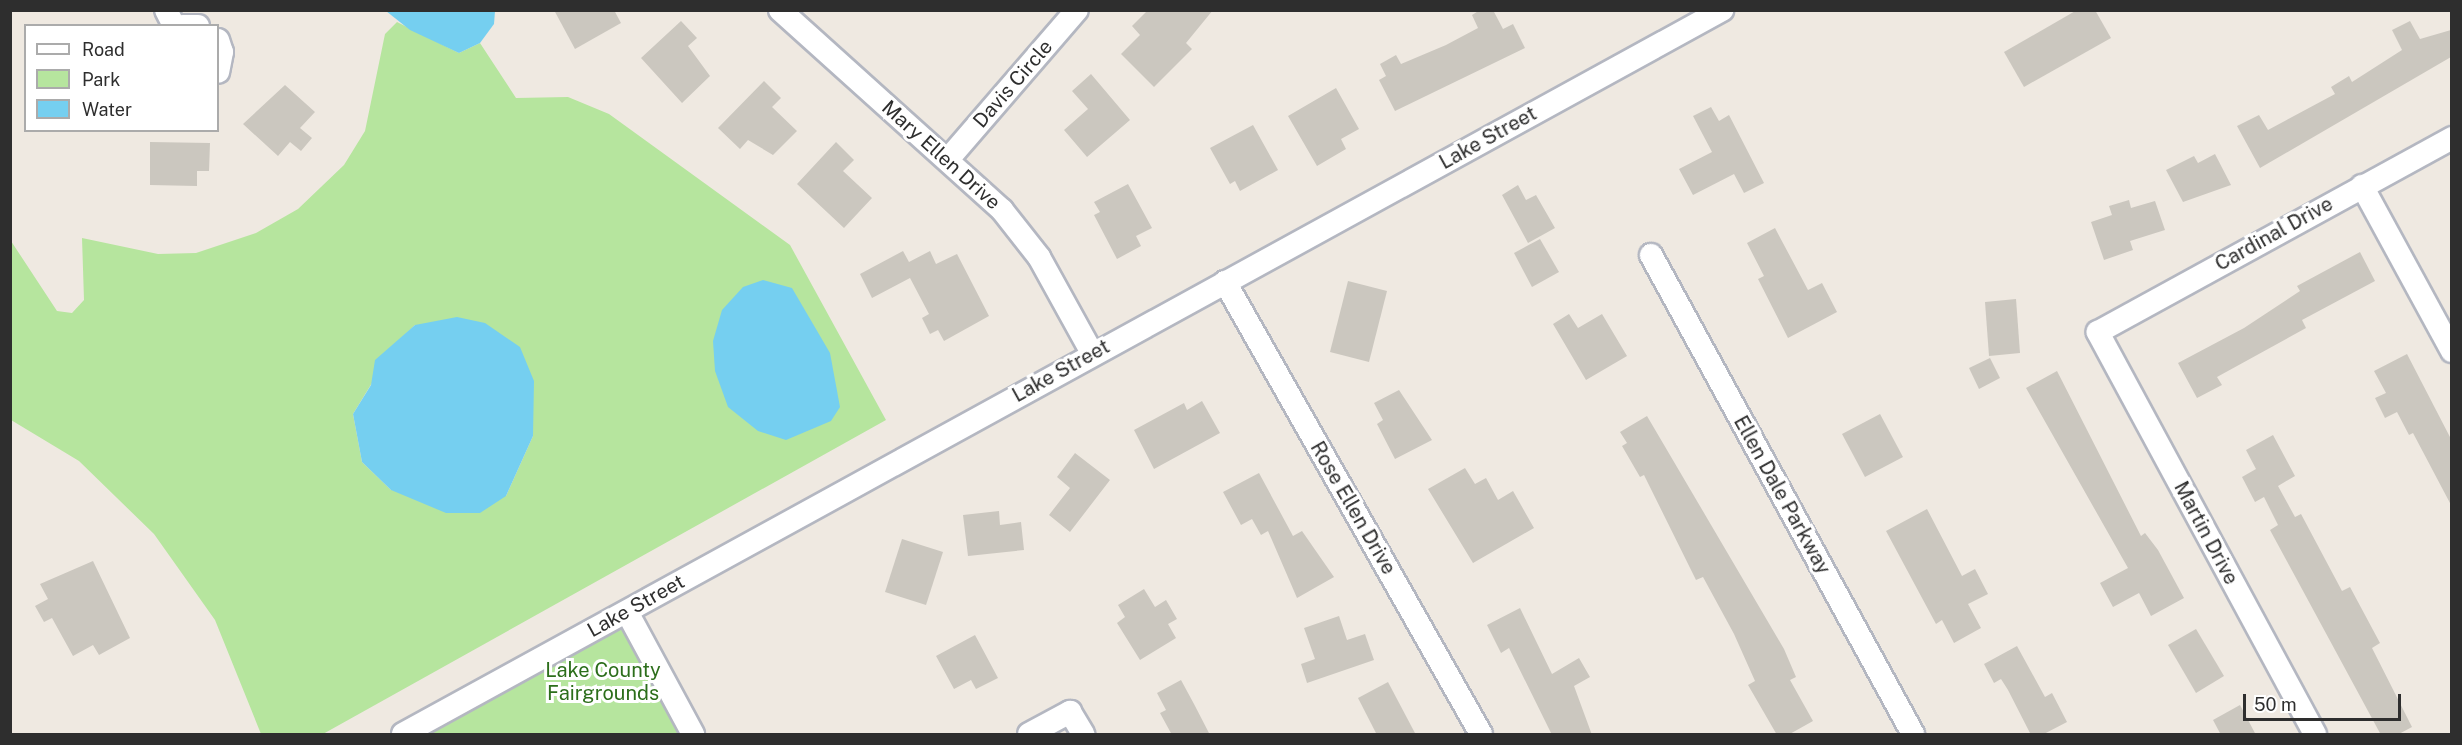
<!DOCTYPE html>
<style>
body{margin:0}
#map{position:relative;width:2462px;height:745px;overflow:hidden;background:#efe9e1;font-family:"Public Sans",sans-serif}
div>[style]{position:absolute}
.green>*{inset:0;background:#b6e59e}
.water>*{inset:0;background:#75cff0}
.building>*{inset:0;background:#cbc7bf}
.roads{filter:drop-shadow(2px 0 #b4b7c1) drop-shadow(-2px 0 #b4b7c1) drop-shadow(0 2px #b4b7c1) drop-shadow(0 -2px #b4b7c1)}
.minor>*{height:22px;margin:-11px;padding:0 11px;transform-origin:11px;border-radius:11px;background:#fff}
span{translate:-50% -50%;white-space:nowrap;text-align:center;line-height:1.15;-webkit-text-stroke:6px #fff;paint-order:stroke}
.street-label{font-size:20px;color:#2e2e2e}
.park-label{font-size:20px;color:#2c6e1b}
.frame{position:absolute;inset:0;border:12px solid #2e2e2e;pointer-events:none}
.legend{position:absolute;left:24px;top:24px;width:195px;height:108px;box-sizing:border-box;background:#fff;border:2px solid #ababab;margin:0;padding:8px 10px;list-style:none;font-size:18px;color:#2e2e2e}
.legend li{display:flex;align-items:center;gap:12px;height:30px}
.legend b{width:30px;border:2px solid #ababab}
.scale{position:absolute;left:2243px;top:694px;width:158px;height:27px;box-sizing:border-box;border:3px solid #2e2e2e;border-top:0;padding-left:8px;font-size:18px;line-height:21px;white-space:nowrap;color:#2e2e2e;-webkit-text-stroke:4px #fff;paint-order:stroke}
</style>
<div id="map">
<div class="green">
<i style="clip-path:polygon(evenodd,397px 22px,459px 53px,480px 43px,516px 98px,568px 97px,609px 114px,790px 245px,886px 420px,323px 734px,261px 734px,215px 620px,154px 534px,79px 461px,11px 420px,11px 241px,57px 311px,72px 313px,84px 300px,82px 238px,158px 254px,196px 253px,256px 233px,298px 209px,344px 165px,365px 131px,385px 34px,397px 22px,415px 325px,533px 436px,506px 496px,391px 490px,362px 462px,353px 414px,397px 342px,415px 325px)"></i>
<i style="clip-path:polygon(624px 610px,692px 734px,400px 734px)"></i>
</div>
<div class="water">
<i style="clip-path:polygon(386px 11px,495px 11px,494px 24px,480px 43px,459px 53px,410px 30px)"></i>
<i style="clip-path:polygon(763px 280px,792px 288px,830px 353px,840px 407px,831px 421px,786px 440px,758px 431px,728px 407px,715px 371px,713px 341px,722px 310px,743px 287px)"></i>
<i style="clip-path:polygon(457px 317px,485px 323px,520px 347px,534px 381px,533px 436px,506px 496px,480px 513px,446px 513px,391px 490px,362px 462px,353px 414px,371px 385px,375px 360px,415px 325px)"></i>
</div>
<div class="building">
<i style="clip-path:polygon(554px 10px,614px 10px,621px 23px,575px 49px)"></i>
<i style="clip-path:polygon(1148px 10px,1213px 10px,1186px 43px,1192px 49px,1154px 87px,1121px 54px,1140px 35px,1132px 26px)"></i>
<i style="clip-path:polygon(1480px 10px,1493px 10px,1503px 29px,1513px 24px,1525px 48px,1395px 111px,1379px 80px,1386px 76px,1380px 64px,1396px 55px,1401px 64px,1446px 45px,1478px 28px,1472px 15px)"></i>
<i style="clip-path:polygon(2077px 10px,2095px 10px,2111px 38px,2024px 87px,2004px 52px)"></i>
<i style="clip-path:polygon(681px 21px,697px 38px,688px 46px,710px 76px,682px 103px,641px 58px)"></i>
<i style="clip-path:polygon(2410px 21px,2420px 39px,2451px 30px,2451px 57px,2260px 168px,2237px 126px,2259px 115px,2268px 130px,2335px 94px,2331px 87px,2349px 76px,2352px 82px,2402px 50px,2392px 30px)"></i>
<i style="clip-path:polygon(1091px 74px,1130px 120px,1087px 157px,1064px 130px,1088px 109px,1072px 91px)"></i>
<i style="clip-path:polygon(764px 81px,781px 98px,772px 107px,797px 131px,773px 155px,748px 140px,740px 149px,718px 128px)"></i>
<i style="clip-path:polygon(285px 85px,315px 112px,300px 128px,312px 138px,301px 151px,290px 142px,278px 156px,243px 124px)"></i>
<i style="clip-path:polygon(1336px 88px,1359px 129px,1341px 139px,1346px 149px,1317px 166px,1288px 116px)"></i>
<i style="clip-path:polygon(1711px 107px,1719px 121px,1729px 115px,1764px 183px,1744px 193px,1734px 174px,1693px 195px,1679px 169px,1712px 152px,1693px 116px)"></i>
<i style="clip-path:polygon(1253px 125px,1278px 170px,1240px 191px,1235px 181px,1230px 184px,1210px 148px)"></i>
<i style="clip-path:polygon(150px 142px,210px 143px,209px 171px,197px 171px,197px 186px,150px 185px)"></i>
<i style="clip-path:polygon(836px 142px,854px 160px,843px 171px,872px 198px,844px 228px,797px 184px)"></i>
<i style="clip-path:polygon(2215px 154px,2231px 185px,2183px 202px,2166px 170px,2194px 156px,2198px 163px)"></i>
<i style="clip-path:polygon(1128px 184px,1152px 228px,1136px 236px,1141px 246px,1117px 259px,1094px 215px,1100px 212px,1094px 202px)"></i>
<i style="clip-path:polygon(1518px 185px,1526px 200px,1536px 195px,1555px 228px,1528px 243px,1502px 195px)"></i>
<i style="clip-path:polygon(2129px 200px,2131px 208px,2155px 201px,2165px 230px,2130px 241px,2133px 250px,2104px 260px,2091px 222px,2112px 215px,2109px 206px)"></i>
<i style="clip-path:polygon(1775px 228px,1808px 290px,1822px 283px,1837px 312px,1788px 338px,1758px 279px,1764px 276px,1747px 243px)"></i>
<i style="clip-path:polygon(1540px 239px,1559px 272px,1532px 287px,1514px 253px)"></i>
<i style="clip-path:polygon(903px 251px,909px 262px,930px 251px,936px 264px,957px 254px,989px 316px,944px 341px,938px 330px,930px 334px,922px 318px,929px 314px,910px 278px,872px 298px,860px 274px)"></i>
<i style="clip-path:polygon(2360px 252px,2375px 281px,2302px 320px,2306px 328px,2217px 377px,2222px 385px,2197px 398px,2178px 363px,2244px 328px,2300px 291px,2297px 286px)"></i>
<i style="clip-path:polygon(1348px 281px,1387px 291px,1369px 362px,1330px 352px)"></i>
<i style="clip-path:polygon(2016px 299px,2020px 353px,1989px 356px,1985px 302px)"></i>
<i style="clip-path:polygon(1569px 314px,1578px 328px,1602px 314px,1627px 356px,1586px 380px,1553px 324px)"></i>
<i style="clip-path:polygon(2407px 354px,2451px 439px,2451px 505px,2413px 433px,2409px 435px,2397px 412px,2385px 418px,2375px 398px,2386px 393px,2374px 371px)"></i>
<i style="clip-path:polygon(1990px 358px,2000px 378px,1979px 389px,1969px 368px)"></i>
<i style="clip-path:polygon(2057px 371px,2141px 536px,2145px 533px,2158px 550px,2184px 598px,2151px 616px,2139px 593px,2113px 607px,2100px 583px,2128px 568px,2026px 388px)"></i>
<i style="clip-path:polygon(1399px 390px,1432px 440px,1395px 459px,1377px 424px,1383px 420px,1374px 403px)"></i>
<i style="clip-path:polygon(1202px 401px,1220px 433px,1154px 469px,1134px 430px,1184px 403px,1187px 410px)"></i>
<i style="clip-path:polygon(1880px 414px,1903px 457px,1865px 477px,1842px 434px)"></i>
<i style="clip-path:polygon(1647px 416px,1784px 649px,1796px 677px,1790px 680px,1813px 721px,1788px 735px,1777px 735px,1748px 685px,1755px 681px,1734px 634px,1703px 577px,1696px 580px,1644px 475px,1640px 477px,1622px 446px,1627px 443px,1620px 432px)"></i>
<i style="clip-path:polygon(2273px 435px,2295px 476px,2278px 486px,2295px 517px,2301px 514px,2342px 591px,2350px 587px,2380px 643px,2372px 648px,2412px 727px,2397px 735px,2381px 735px,2270px 530px,2278px 525px,2264px 497px,2255px 502px,2242px 477px,2256px 469px,2246px 450px)"></i>
<i style="clip-path:polygon(1075px 453px,1110px 480px,1070px 532px,1049px 515px,1070px 488px,1057px 477px)"></i>
<i style="clip-path:polygon(1465px 468px,1475px 484px,1486px 478px,1498px 500px,1513px 491px,1534px 528px,1473px 563px,1428px 489px)"></i>
<i style="clip-path:polygon(1259px 473px,1293px 536px,1302px 531px,1334px 577px,1297px 598px,1268px 531px,1261px 535px,1252px 519px,1241px 525px,1223px 492px)"></i>
<i style="clip-path:polygon(1927px 509px,1962px 576px,1975px 569px,1988px 594px,1968px 604px,1981px 628px,1954px 643px,1942px 620px,1936px 624px,1886px 531px)"></i>
<i style="clip-path:polygon(999px 511px,1000px 525px,1021px 522px,1024px 550px,968px 556px,963px 515px)"></i>
<i style="clip-path:polygon(902px 539px,943px 552px,926px 605px,885px 592px)"></i>
<i style="clip-path:polygon(93px 561px,130px 638px,99px 655px,93px 645px,73px 656px,52px 618px,44px 622px,35px 606px,48px 599px,40px 584px)"></i>
<i style="clip-path:polygon(1144px 589px,1155px 607px,1166px 600px,1177px 619px,1168px 624px,1176px 638px,1140px 660px,1117px 623px,1125px 617px,1118px 605px)"></i>
<i style="clip-path:polygon(1520px 608px,1552px 674px,1579px 658px,1590px 677px,1574px 686px,1592px 735px,1552px 735px,1509px 648px,1501px 653px,1487px 625px)"></i>
<i style="clip-path:polygon(1339px 616px,1347px 640px,1365px 634px,1374px 660px,1307px 683px,1301px 664px,1315px 659px,1304px 628px)"></i>
<i style="clip-path:polygon(2196px 629px,2224px 676px,2196px 693px,2168px 645px)"></i>
<i style="clip-path:polygon(975px 635px,998px 678px,976px 689px,971px 680px,954px 689px,936px 656px)"></i>
<i style="clip-path:polygon(2017px 646px,2045px 697px,2052px 693px,2067px 722px,2042px 735px,2031px 735px,2008px 690px,2001px 679px,1994px 683px,1984px 664px)"></i>
<i style="clip-path:polygon(1181px 680px,1194px 704px,1210px 735px,1172px 735px,1160px 713px,1166px 710px,1157px 693px)"></i>
<i style="clip-path:polygon(1388px 682px,1416px 735px,1377px 735px,1358px 698px)"></i>
<i style="clip-path:polygon(2240px 705px,2256px 735px,2221px 735px,2213px 720px)"></i>
</div>
<div class="roads">
<div class="minor">
<i style="left:166px;top:10px;width:18px;rotate:63deg"></i>
<i style="left:780px;top:10px;width:299px;rotate:42deg"></i>
<i style="left:1002px;top:210px;width:60px;rotate:51.8deg"></i>
<i style="left:1039px;top:257px;width:110px;rotate:61.1deg"></i>
<i style="left:183px;top:26px;width:15px"></i>
<i style="left:218px;top:40px;width:13px;rotate:72deg"></i>
<i style="left:222px;top:52px;width:20px;rotate:101deg"></i>
<i style="left:950px;top:157px;width:194px;rotate:-49.2deg"></i>
<i style="left:2362px;top:186px;width:188px;rotate:61.4deg"></i>
<i style="left:1651px;top:255px;width:546px;rotate:61.32deg"></i>
<i style="left:1225px;top:282px;width:519px;rotate:60.47deg"></i>
<i style="left:627px;top:612px;width:139px;rotate:61.6deg"></i>
<i style="left:403px;top:734px;width:1505px;rotate:-28.76deg"></i>
<i style="left:1029px;top:734px;width:47px;rotate:-28.2deg"></i>
<i style="left:1070px;top:712px;width:26px;rotate:59deg"></i>
<i style="left:2315px;top:734px;width:457px;rotate:-118.4deg"></i>
<i style="left:2098px;top:332px;width:404px;rotate:-28.7deg"></i>
</div>
</div>
<div class="street-label">
<span style="left:1013px;top:84px;rotate:-49deg">Davis Circle</span>
<span style="left:1488px;top:138px;rotate:-29deg">Lake Street</span>
<span style="left:941px;top:155px;rotate:42deg">Mary Ellen Drive</span>
<span style="left:2274px;top:234px;rotate:-29deg">Cardinal Drive</span>
<span style="left:1061px;top:371px;rotate:-29deg">Lake Street</span>
<span style="left:1782px;top:495px;rotate:61deg">Ellen Dale Parkway</span>
<span style="left:1353px;top:508px;rotate:60deg">Rose Ellen Drive</span>
<span style="left:2206px;top:533px;rotate:62deg">Martin Drive</span>
<span style="left:636px;top:606px;rotate:-29deg">Lake Street</span>
</div>
<div class="park-label">
<span style="left:603px;top:682px">Lake County<br>Fairgrounds</span>
</div>
<div class="frame"></div>
<ul class="legend">
<li><b style="height:8px;background:#fff"></b>Road</li>
<li><b style="height:16px;background:#b6e59e"></b>Park</li>
<li><b style="height:16px;background:#75cff0"></b>Water</li>
</ul>
<div class="scale">50 m</div>
</div>
